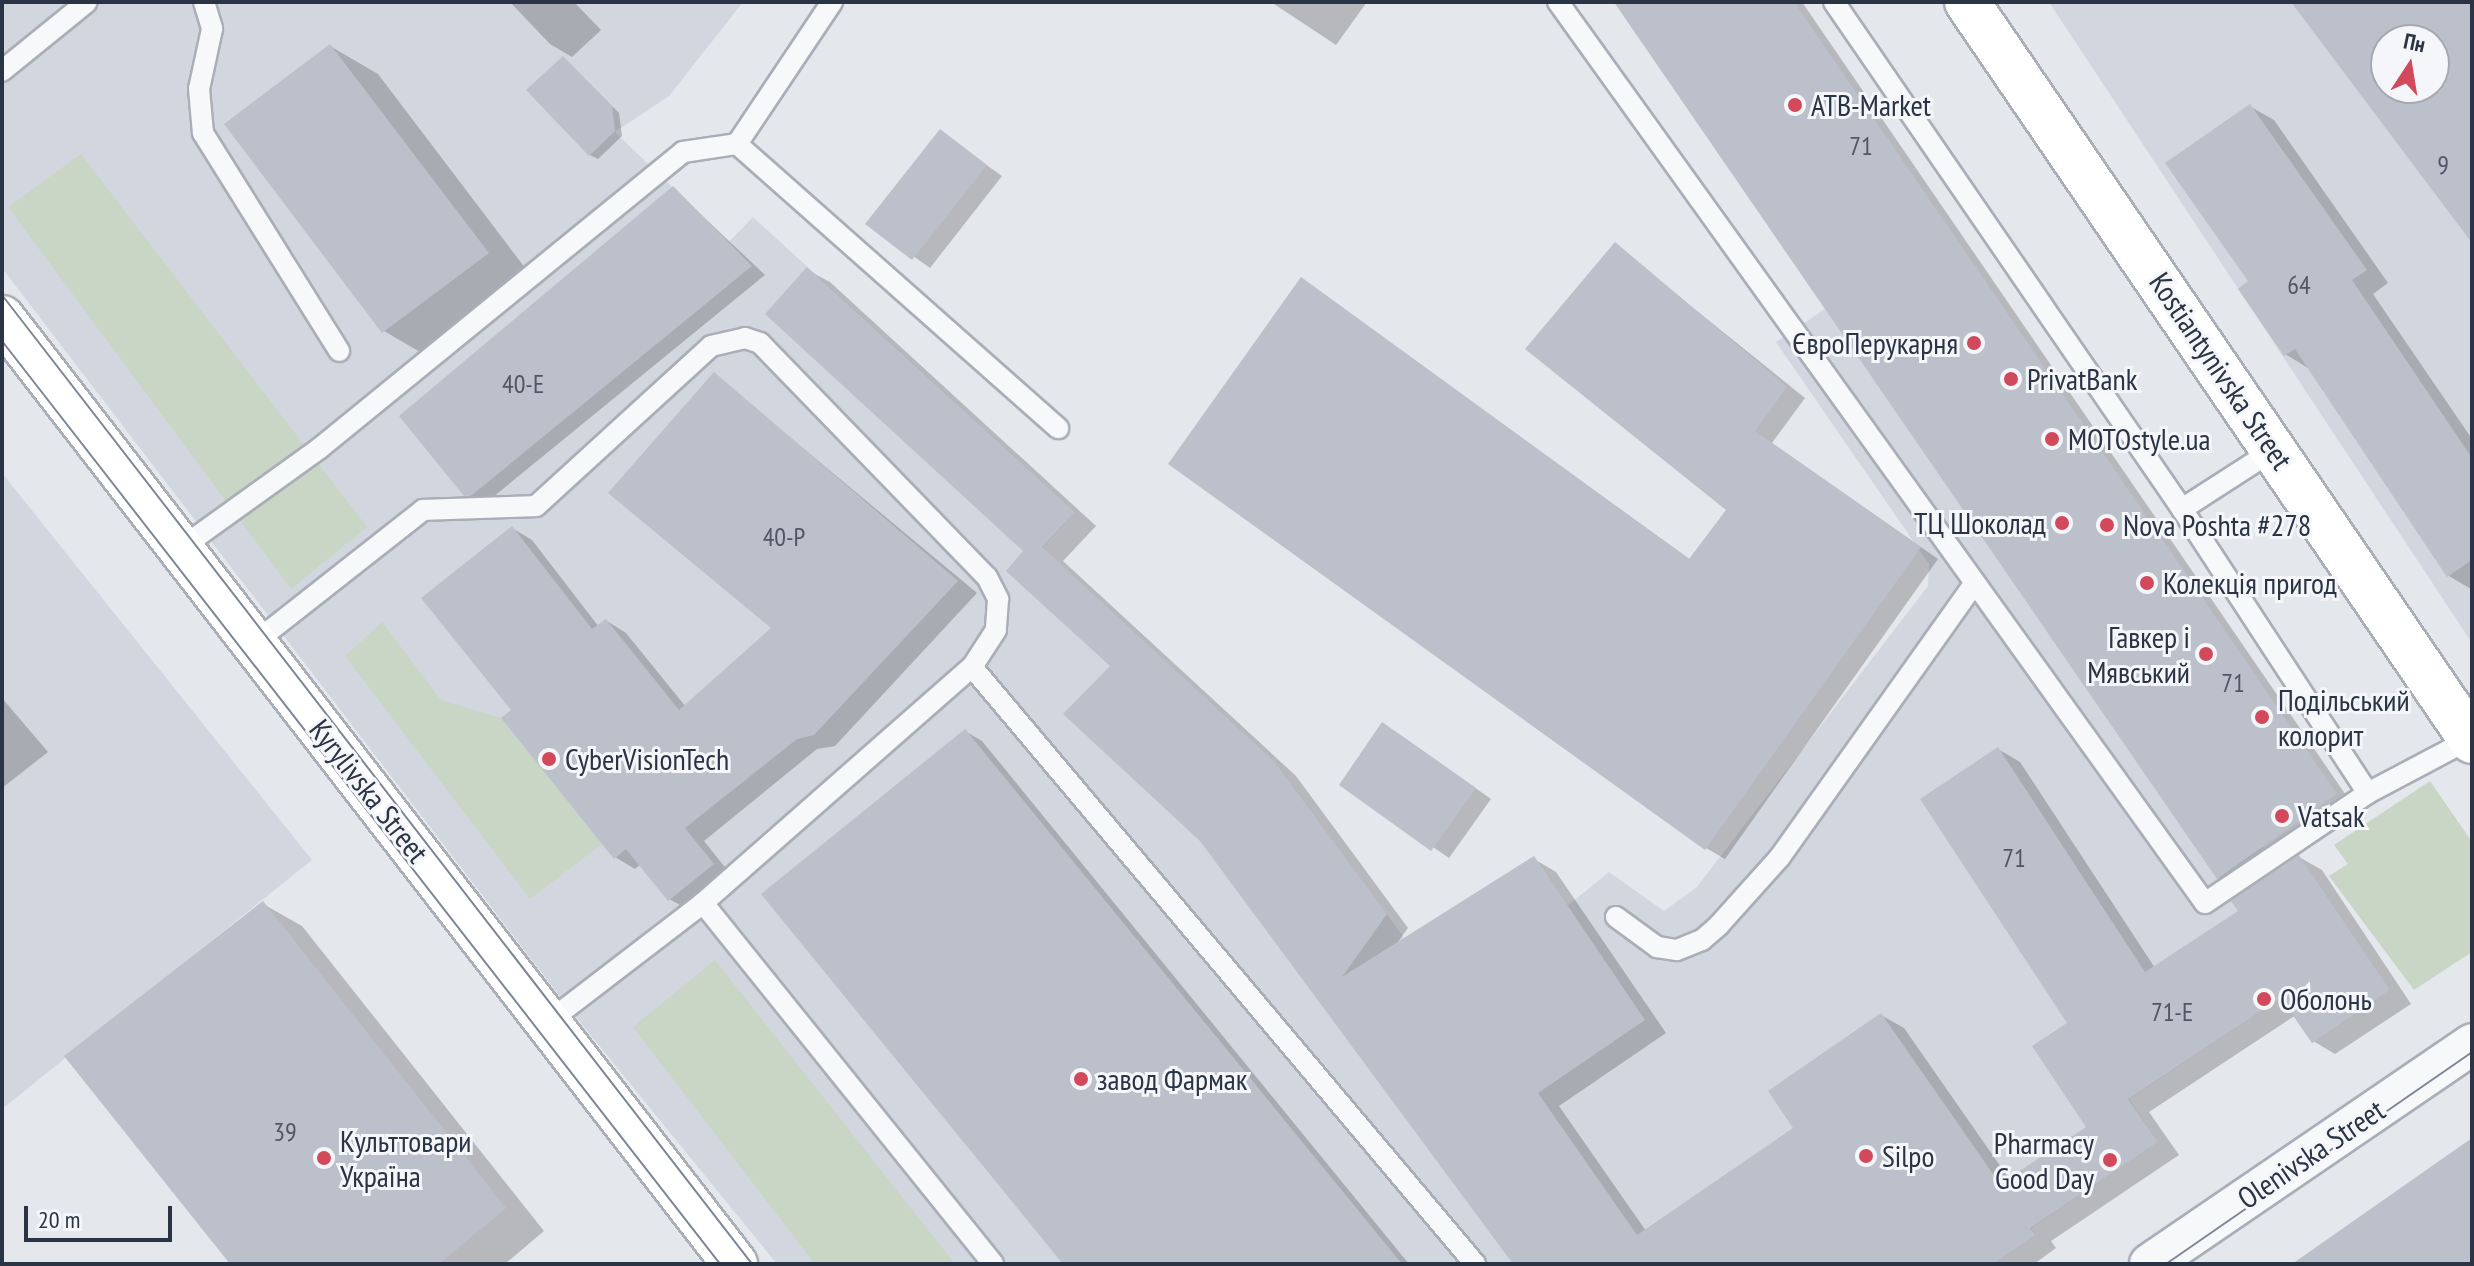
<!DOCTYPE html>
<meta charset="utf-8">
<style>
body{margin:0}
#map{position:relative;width:2474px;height:1266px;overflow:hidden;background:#e4e7ec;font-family:"PT Sans Narrow",sans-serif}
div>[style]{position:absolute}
.built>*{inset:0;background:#d2d6de}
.green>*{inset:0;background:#c9d6c5}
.shadow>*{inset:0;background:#0003}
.building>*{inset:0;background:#bbc0ca}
.roads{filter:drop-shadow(2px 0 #a9aeb7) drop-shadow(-2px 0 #a9aeb7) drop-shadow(0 2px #a9aeb7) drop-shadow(0 -2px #a9aeb7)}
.lane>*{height:20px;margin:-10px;padding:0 10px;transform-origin:10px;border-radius:10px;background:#f7f8fa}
.street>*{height:40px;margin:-20px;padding:0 20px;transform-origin:20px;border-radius:20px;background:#f7f8fa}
.secondary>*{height:44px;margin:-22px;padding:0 22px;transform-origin:22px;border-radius:22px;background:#fff}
.tram>*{height:2px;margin:-1px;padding:0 1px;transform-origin:1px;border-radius:1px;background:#7d8696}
.dots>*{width:22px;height:22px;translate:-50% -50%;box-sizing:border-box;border:4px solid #f4f6f9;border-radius:50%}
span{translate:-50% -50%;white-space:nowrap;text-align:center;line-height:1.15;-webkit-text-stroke:6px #f4f6f9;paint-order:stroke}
.number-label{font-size:26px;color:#4f5766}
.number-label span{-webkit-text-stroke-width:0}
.poi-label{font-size:30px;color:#2b3445}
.left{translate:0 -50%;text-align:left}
.right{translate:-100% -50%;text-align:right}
.street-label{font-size:30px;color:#2b3445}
.frame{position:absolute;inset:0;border:4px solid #2b3445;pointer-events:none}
.north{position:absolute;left:2370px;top:24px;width:80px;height:80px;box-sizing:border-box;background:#f4f6f9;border:2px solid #a4a8b1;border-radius:50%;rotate:12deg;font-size:22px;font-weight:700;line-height:32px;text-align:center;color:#2b3445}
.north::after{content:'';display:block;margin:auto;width:28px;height:36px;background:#d1495b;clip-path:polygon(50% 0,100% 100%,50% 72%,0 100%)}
.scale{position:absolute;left:24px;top:1206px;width:148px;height:36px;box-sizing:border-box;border:4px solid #2b3445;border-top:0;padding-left:10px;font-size:24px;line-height:28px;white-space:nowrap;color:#2b3445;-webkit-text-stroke:6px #f4f6f9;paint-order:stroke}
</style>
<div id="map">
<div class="built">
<i style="clip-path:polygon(2px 2px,743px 2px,669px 96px,615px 132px,729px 242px,753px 217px,1075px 512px,1042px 548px,1274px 761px,1405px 939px,1567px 906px,1609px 872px,1664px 911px,1697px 887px,1928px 586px,1929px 564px,1776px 342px,1825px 309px,1614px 2px,1793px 2px,2262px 845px,2284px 873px,2303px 861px,2390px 990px,2312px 1043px,2281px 998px,2129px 1099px,2158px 1142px,2031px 1228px,2035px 1235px,1993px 1264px,777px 1264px,571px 1011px,2px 268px)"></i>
<i style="clip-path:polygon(evenodd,2049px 2px,2472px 2px,2472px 643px,2049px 2px,2386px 40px,2434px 40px,2434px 88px,2386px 88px,2386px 40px)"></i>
<i style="clip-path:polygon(2px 473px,312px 860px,2px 1109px)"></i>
</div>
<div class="green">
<i style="clip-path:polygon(81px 154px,367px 527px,291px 589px,8px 207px)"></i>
<i style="clip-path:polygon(382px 622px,441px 700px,501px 718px,602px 844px,530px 899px,345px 656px)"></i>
<i style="clip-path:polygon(2430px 781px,2472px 842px,2472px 952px,2414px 990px,2329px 876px,2348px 864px,2334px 845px)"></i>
<i style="clip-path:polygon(715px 960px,955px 1264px,815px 1264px,633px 1027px)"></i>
</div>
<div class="shadow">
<i style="clip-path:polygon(510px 2px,574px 2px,601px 30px,572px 57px,550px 44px)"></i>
<i style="clip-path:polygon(1271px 2px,1367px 2px,1336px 45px)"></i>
<i style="clip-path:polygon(1617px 2px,1802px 2px,2352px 804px,2235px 887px,2218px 878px)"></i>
<i style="clip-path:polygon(330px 46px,378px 74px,535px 281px,432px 359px,384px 331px)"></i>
<i style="clip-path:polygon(564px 58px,619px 113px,622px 136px,598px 159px,590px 155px)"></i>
<i style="clip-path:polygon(2251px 107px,2274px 120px,2388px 283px,2373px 294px,2472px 439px,2471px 589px,2449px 576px,2308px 368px,2285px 354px,2251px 281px)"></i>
<i style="clip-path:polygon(940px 132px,1002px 176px,930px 268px,868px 224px)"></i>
<i style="clip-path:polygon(673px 188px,765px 275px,487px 502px,466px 494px)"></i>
<i style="clip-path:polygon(1615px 245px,1805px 398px,1772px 443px,1938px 559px,1725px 859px,1706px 848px,1301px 280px,1691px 560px,1729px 510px)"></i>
<i style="clip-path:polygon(807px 270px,830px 282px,1096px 526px,1063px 561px,1296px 776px,1408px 928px,1395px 946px,1534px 859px,1556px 872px,1666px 1033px,1559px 1106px,1646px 1231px,1796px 1128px,1881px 1015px,1904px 1028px,2010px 1180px,2089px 1128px,2070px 1024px,1998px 749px,2020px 762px,2155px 968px,2241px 911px,2299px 857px,2322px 870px,2411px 1004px,2335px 1054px,2313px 1041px,2296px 1015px,2149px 1112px,2179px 1155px,2051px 1241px,2056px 1248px,2034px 1264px,1515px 1264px,1113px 666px)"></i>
<i style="clip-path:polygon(715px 375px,977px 593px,835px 746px,817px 749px,704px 841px,732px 876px,689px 910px,669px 899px,641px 864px,635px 869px,615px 857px,514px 710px,512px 528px,532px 540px,599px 627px,607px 621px,626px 633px,686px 707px,774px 628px)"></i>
<i style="clip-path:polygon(2px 698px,48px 752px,2px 788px)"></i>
<i style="clip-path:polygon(965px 731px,982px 741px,1409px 1264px,1065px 1264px)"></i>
<i style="clip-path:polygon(1399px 734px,1491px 799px,1449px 858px,1341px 784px)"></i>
<i style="clip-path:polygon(263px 904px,302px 926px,544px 1231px,505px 1264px,233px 1264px)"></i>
</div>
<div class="building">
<i style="clip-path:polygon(1614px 2px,1794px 2px,2337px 794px,2217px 879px)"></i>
<i style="clip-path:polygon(evenodd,2291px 2px,2472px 2px,2472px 243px,2291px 2px,2386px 40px,2434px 40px,2434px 88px,2386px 88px,2386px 40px)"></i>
<i style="clip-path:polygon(330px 44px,489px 253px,382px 333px,224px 124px)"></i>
<i style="clip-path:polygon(563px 56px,612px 106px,615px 131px,589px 156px,526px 90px)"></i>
<i style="clip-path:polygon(2250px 104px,2367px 270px,2352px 280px,2472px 458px,2472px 560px,2447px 577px,2295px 349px,2284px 356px,2238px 289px,2248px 281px,2165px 163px)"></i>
<i style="clip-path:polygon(940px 129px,987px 165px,912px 260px,865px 224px)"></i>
<i style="clip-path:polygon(673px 186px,752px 266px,472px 495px,464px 496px,399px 416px)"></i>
<i style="clip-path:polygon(1615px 242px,1787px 387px,1755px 431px,1921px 547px,1705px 850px,1168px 464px,1301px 277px,1689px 559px,1726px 510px,1525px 349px)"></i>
<i style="clip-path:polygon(807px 267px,1075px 512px,1042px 547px,1274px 761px,1387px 914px,1342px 977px,1534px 856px,1645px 1020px,1538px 1093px,1637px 1235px,1793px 1128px,1768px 1091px,1881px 1013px,2000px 1184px,2086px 1127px,2032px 1046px,2067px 1023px,1920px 799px,1998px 747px,2145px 972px,2238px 911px,2231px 901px,2299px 855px,2390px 990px,2312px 1043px,2281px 998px,2128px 1099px,2158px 1142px,2030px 1228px,2035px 1235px,1993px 1264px,1513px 1264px,1200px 841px,1063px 714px,1110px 666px,1006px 571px,1023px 551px,765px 314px)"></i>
<i style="clip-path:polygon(714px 372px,958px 581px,814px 735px,797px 739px,685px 828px,714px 864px,668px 901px,626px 849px,614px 859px,501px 718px,511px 710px,421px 598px,512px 526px,592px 629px,606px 619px,679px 710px,771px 628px,608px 493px)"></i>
<i style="clip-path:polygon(1382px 722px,1476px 788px,1431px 851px,1339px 785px)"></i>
<i style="clip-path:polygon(965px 729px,1402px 1264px,1063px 1264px,761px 894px)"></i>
<i style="clip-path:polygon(263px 901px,506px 1208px,439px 1264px,230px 1264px,64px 1056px)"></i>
<i style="clip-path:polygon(2472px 1138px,2472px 1264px,2292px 1264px)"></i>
</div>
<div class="roads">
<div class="lane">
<i style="left:204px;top:2px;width:28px;rotate:73deg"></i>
<i style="left:212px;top:29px;width:61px;rotate:102.2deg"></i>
<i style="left:199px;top:89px;width:44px;rotate:84.8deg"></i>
<i style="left:203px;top:133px;width:257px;rotate:58deg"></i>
<i style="left:1558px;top:2px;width:1109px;rotate:54.32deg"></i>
<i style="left:2205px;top:903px;width:197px;rotate:-34deg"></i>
<i style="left:2368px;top:793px;width:115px;rotate:-27.9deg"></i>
<i style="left:1834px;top:2px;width:615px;rotate:55.53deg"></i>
<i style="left:2182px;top:509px;width:339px;rotate:56.8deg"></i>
<i style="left:2px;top:71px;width:109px;rotate:-39.1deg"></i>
<i style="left:737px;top:144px;width:429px;rotate:41.5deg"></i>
<i style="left:2182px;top:509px;width:111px;rotate:-32.8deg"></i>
<i style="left:181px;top:548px;width:171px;rotate:-35.7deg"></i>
<i style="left:320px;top:448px;width:468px;rotate:-39.2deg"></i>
<i style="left:683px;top:152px;width:55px;rotate:-8.4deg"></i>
<i style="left:737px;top:144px;width:171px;rotate:-56.2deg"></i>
<i style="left:254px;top:643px;width:215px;rotate:-38.2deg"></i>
<i style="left:423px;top:510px;width:113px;rotate:-2deg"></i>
<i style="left:536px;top:506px;width:237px;rotate:-42.4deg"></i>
<i style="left:711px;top:346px;width:35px;rotate:-13deg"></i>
<i style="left:745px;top:338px;width:16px;rotate:18deg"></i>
<i style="left:760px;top:343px;width:326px;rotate:45.9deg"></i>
<i style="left:987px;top:577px;width:25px;rotate:63deg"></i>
<i style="left:998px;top:599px;width:31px;rotate:94deg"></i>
<i style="left:996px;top:630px;width:44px;rotate:123deg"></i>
<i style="left:703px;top:903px;width:463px;rotate:51.2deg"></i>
<i style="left:1616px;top:917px;width:51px;rotate:36.2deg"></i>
<i style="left:1657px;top:947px;width:20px;rotate:9deg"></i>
<i style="left:1677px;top:950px;width:27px;rotate:-22deg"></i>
<i style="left:1702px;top:940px;width:23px;rotate:-41deg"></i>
<i style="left:1719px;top:925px;width:91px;rotate:-48.1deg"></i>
<i style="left:1780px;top:857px;width:336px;rotate:-54.6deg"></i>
<i style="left:548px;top:1022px;width:195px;rotate:-37.5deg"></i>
<i style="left:703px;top:903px;width:358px;rotate:-41.3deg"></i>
<i style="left:972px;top:667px;width:781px;rotate:49.88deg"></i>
</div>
<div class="street">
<i style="left:2150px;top:1264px;width:390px;rotate:-34.3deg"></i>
</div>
<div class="secondary">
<i style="left:1967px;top:2px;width:895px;rotate:55.65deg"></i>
<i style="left:2px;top:318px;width:1197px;rotate:52.23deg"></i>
</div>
</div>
<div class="tram">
<i style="left:2px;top:295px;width:1225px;rotate:52.26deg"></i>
<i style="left:2px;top:341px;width:1169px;rotate:52.12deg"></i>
<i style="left:2166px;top:1264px;width:372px;rotate:-34.7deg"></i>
</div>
<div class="dots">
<i style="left:1795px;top:105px;background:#d1495b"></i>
<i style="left:1974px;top:343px;background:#d1495b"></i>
<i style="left:2011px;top:379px;background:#d1495b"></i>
<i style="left:2052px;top:439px;background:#d1495b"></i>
<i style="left:2062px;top:523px;background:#d1495b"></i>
<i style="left:2107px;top:525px;background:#d1495b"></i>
<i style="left:2147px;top:583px;background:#d1495b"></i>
<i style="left:2206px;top:654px;background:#d1495b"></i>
<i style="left:2262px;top:717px;background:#d1495b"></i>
<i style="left:549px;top:759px;background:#d1495b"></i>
<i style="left:2282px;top:816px;background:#d1495b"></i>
<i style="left:2264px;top:999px;background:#d1495b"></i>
<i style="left:1081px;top:1079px;background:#d1495b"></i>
<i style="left:1866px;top:1156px;background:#d1495b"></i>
<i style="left:324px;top:1158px;background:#d1495b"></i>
<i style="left:2110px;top:1160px;background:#d1495b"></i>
</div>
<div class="number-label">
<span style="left:1861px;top:146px">71</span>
<span style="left:2443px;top:165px">9</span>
<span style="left:2299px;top:285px">64</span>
<span style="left:523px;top:384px">40-Е</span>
<span style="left:784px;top:537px">40-Р</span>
<span style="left:2233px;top:683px">71</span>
<span style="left:2014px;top:858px">71</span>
<span style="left:2172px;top:1012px">71-Е</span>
<span style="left:285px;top:1132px">39</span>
</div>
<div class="poi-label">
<span class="left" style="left:1811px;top:105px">ATB-Market</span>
<span class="right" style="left:1958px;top:343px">ЄвроПерукарня</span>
<span class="left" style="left:2027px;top:379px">PrivatBank</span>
<span class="left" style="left:2068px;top:439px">MOTOstyle.ua</span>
<span class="right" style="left:2046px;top:523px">ТЦ Шоколад</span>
<span class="left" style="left:2123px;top:525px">Nova Poshta #278</span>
<span class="left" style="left:2163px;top:583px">Колекція пригод</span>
<span class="right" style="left:2190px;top:654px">Гавкер і<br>Мявський</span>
<span class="left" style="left:2278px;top:717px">Подільський<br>колорит</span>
<span class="left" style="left:565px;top:759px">CyberVisionTech</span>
<span class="left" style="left:2298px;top:816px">Vatsak</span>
<span class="left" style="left:2280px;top:999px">Оболонь</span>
<span class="left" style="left:1097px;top:1079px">завод Фармак</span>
<span class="left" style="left:340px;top:1158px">Культтовари<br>Україна</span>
<span class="right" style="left:2094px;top:1160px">Pharmacy<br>Good Day</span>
<span class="left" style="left:1882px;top:1156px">Silpo</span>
</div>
<div class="street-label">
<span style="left:2221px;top:371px;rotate:56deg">Kostiantynivska Street</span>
<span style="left:369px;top:791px;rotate:52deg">Kyrylivska Street</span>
<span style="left:2311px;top:1154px;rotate:-34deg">Olenivska Street</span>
</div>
<div class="frame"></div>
<div class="north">Пн</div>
<div class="scale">20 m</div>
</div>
